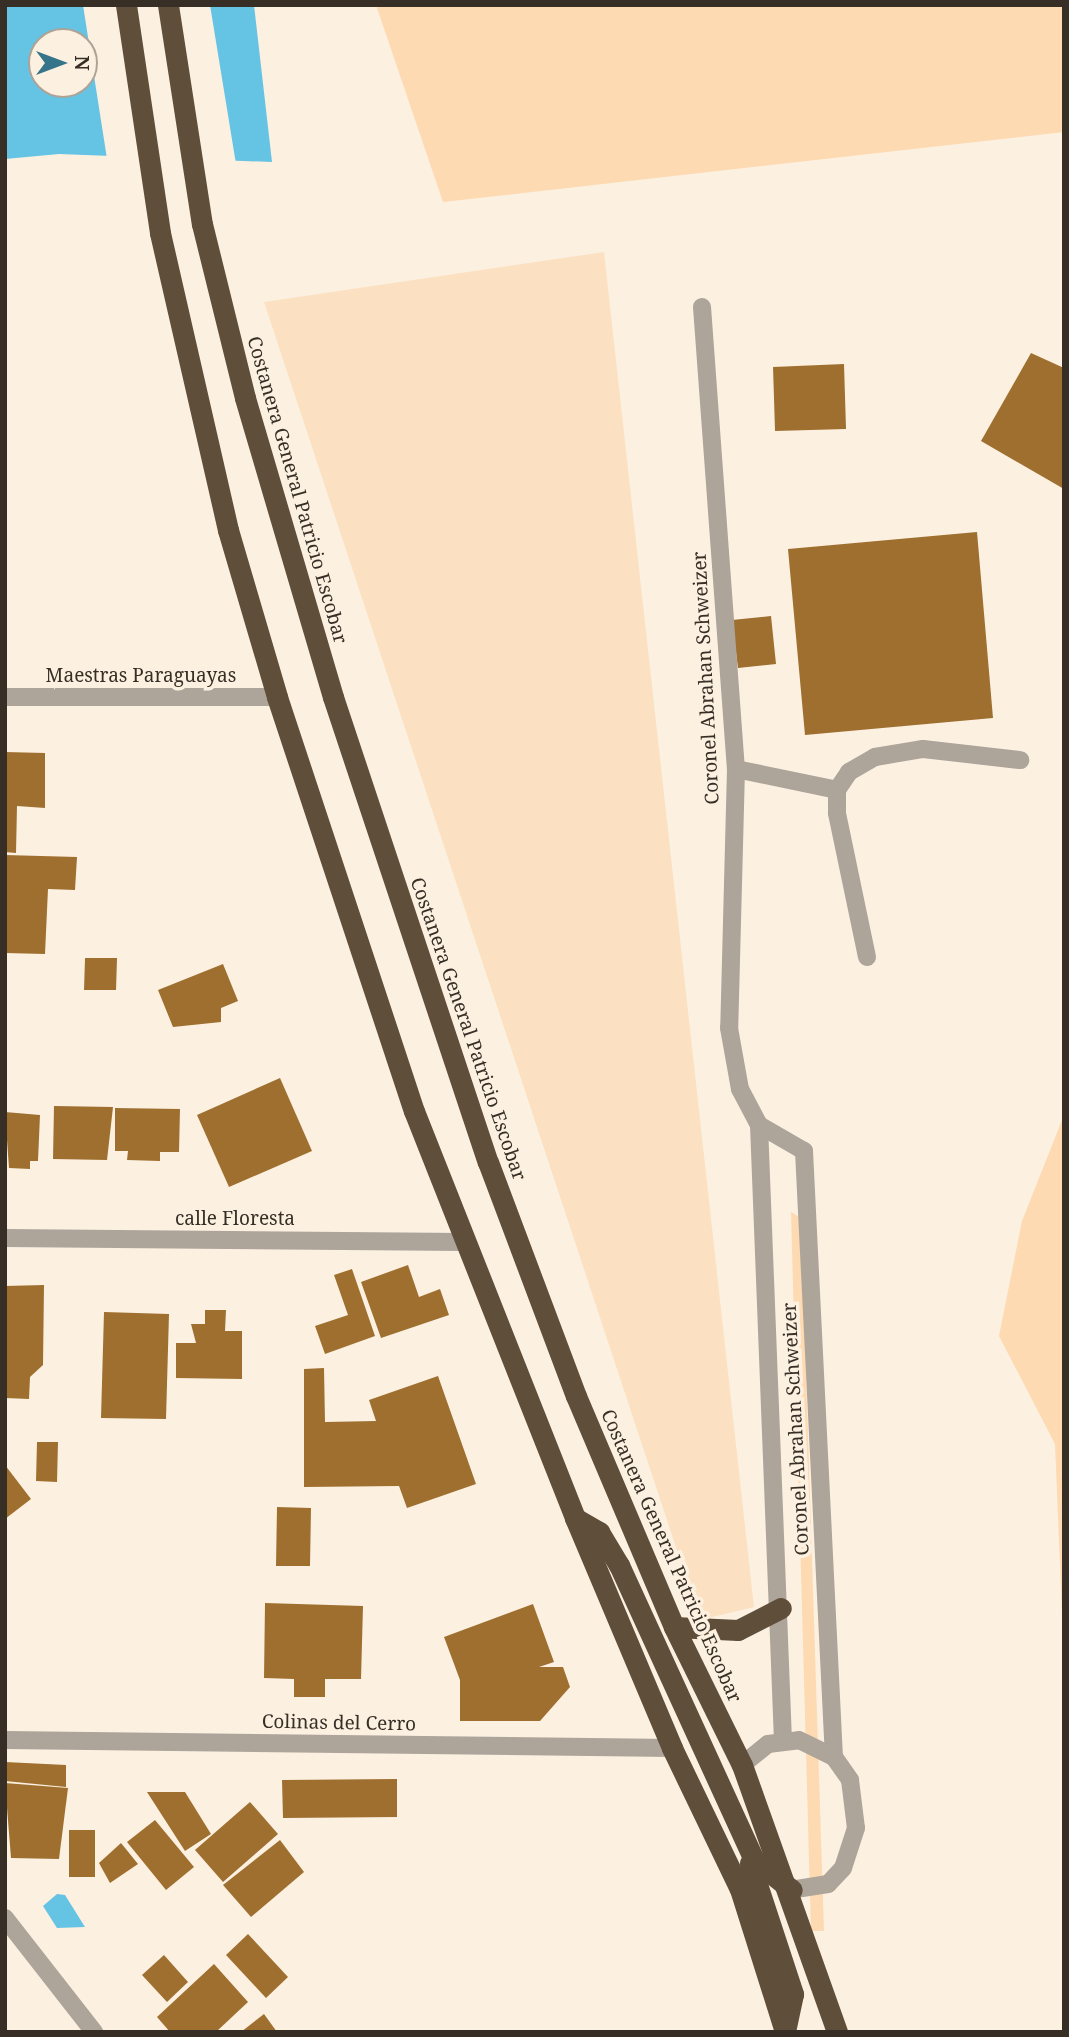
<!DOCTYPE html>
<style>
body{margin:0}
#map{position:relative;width:1069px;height:2037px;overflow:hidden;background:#fcf0e1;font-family:"Noto Serif",serif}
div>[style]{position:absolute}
.built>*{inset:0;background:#fbe1c2}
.green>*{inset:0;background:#fddab2}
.water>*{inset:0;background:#65c3e4}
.pier>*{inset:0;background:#fcf0e1}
.building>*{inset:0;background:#9f6f2f}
.minor>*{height:18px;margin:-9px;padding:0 9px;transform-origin:9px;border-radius:9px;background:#ada49a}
.highway>*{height:21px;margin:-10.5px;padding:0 10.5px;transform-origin:10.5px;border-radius:10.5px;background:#5f4e39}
span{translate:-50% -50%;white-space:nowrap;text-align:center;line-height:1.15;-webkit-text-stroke:7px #fcf0e1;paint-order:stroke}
.street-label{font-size:19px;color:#372f26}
.frame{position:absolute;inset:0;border:7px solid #372f26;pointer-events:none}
.north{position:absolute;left:28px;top:28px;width:70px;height:70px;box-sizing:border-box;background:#fcf0e1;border:2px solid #ada396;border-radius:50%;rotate:90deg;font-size:19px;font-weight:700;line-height:28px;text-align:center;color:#372f26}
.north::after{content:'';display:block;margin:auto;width:24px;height:32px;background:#367489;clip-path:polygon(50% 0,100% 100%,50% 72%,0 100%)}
</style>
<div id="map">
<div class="built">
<i style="clip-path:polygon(604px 252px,754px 1607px,700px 1620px,264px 302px)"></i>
</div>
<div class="green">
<i style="clip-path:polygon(376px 5px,1064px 5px,1064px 132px,443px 202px)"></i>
<i style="clip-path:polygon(1064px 1115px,1064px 1661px,1055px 1444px,999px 1336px,1022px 1221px)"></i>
<i style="clip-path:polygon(791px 1212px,801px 1218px,824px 1931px,811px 1931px)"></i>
</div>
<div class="water">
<i style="clip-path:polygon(evenodd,5px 5px,254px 5px,272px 162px,59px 154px,5px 159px,5px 5px,42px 42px,84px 42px,84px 84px,42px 84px,42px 42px)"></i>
<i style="clip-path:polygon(57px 1894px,65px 1895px,85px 1927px,57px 1928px,43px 1906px)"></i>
</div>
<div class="pier">
<i style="clip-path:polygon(83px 5px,210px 5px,236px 164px,107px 159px)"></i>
</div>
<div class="building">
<i style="clip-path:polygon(1031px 353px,1064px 368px,1064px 489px,981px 441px)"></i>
<i style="clip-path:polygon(844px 364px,846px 429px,775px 431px,773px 367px)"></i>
<i style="clip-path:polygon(977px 532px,993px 718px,805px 735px,788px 549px)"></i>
<i style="clip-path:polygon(771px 616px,776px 664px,738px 668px,732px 620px)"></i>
<i style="clip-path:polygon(5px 752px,45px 753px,45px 808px,17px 806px,16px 853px,5px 852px)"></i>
<i style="clip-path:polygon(5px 855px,77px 857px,75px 890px,48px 889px,45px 954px,5px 953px)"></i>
<i style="clip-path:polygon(85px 958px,117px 958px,116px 990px,84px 990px)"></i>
<i style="clip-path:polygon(223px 964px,238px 1001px,221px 1008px,221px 1022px,173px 1027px,158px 990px)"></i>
<i style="clip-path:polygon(280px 1078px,312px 1151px,229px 1187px,197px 1115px)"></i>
<i style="clip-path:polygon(54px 1106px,113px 1107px,107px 1160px,53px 1159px)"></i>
<i style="clip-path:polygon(115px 1108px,180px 1109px,179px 1152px,160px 1152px,160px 1161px,127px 1160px,128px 1151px,115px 1151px)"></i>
<i style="clip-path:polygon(5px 1112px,40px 1115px,38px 1161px,30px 1161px,30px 1169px,9px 1168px)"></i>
<i style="clip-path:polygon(408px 1265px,419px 1297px,440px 1289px,449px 1315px,381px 1338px,361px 1282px)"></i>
<i style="clip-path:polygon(352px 1269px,375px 1336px,325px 1354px,315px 1326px,348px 1315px,334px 1275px)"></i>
<i style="clip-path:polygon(44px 1285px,43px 1365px,30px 1377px,29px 1399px,5px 1398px,5px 1286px)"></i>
<i style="clip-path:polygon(205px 1310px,226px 1310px,225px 1331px,242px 1331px,242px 1379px,176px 1378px,176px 1343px,196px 1343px,191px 1324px,205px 1324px)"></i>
<i style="clip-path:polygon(104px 1312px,169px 1314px,166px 1419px,101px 1418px)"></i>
<i style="clip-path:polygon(324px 1368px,325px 1422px,376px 1421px,369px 1400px,438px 1376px,476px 1484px,407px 1508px,399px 1486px,304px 1487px,304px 1369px)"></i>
<i style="clip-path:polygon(37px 1442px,58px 1442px,57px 1482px,36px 1481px)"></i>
<i style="clip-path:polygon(5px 1465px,31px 1499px,5px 1519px)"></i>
<i style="clip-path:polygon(277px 1507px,311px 1508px,310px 1566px,276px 1566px)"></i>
<i style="clip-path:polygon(265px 1603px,363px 1606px,361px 1679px,325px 1679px,325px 1697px,294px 1697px,294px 1679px,264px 1678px)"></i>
<i style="clip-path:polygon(533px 1604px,554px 1662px,539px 1667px,563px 1667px,570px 1687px,540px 1721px,460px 1721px,460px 1680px,444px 1637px)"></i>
<i style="clip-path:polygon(5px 1762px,66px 1765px,66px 1787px,5px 1781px)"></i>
<i style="clip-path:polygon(397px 1779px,397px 1817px,283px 1818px,282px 1780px)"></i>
<i style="clip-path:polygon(5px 1783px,68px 1788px,59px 1859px,11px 1858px)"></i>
<i style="clip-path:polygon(147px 1792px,185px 1792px,211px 1834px,185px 1851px)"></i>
<i style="clip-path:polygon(250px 1802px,278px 1834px,223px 1882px,195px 1850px)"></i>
<i style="clip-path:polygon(155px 1820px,194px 1867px,166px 1890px,127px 1842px)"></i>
<i style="clip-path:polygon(69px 1830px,95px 1830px,95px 1877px,69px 1877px)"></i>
<i style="clip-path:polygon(280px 1840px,304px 1872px,251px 1917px,223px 1885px)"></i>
<i style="clip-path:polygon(121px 1843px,138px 1864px,110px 1883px,99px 1863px)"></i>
<i style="clip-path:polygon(248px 1934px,288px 1977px,266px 1998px,226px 1955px)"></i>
<i style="clip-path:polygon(164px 1955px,188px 1982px,167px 2002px,142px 1975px)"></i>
<i style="clip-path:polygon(214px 1964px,248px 2002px,216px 2032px,170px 2032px,157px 2017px)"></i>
<i style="clip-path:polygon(264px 2014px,277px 2032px,241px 2032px)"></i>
</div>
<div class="minor">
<i style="left:702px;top:307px;width:463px;rotate:85.8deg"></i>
<i style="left:736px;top:769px;width:259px;rotate:91.5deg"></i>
<i style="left:729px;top:1028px;width:62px;rotate:79.8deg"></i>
<i style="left:740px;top:1089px;width:41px;rotate:62.2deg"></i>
<i style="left:759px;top:1125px;width:52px;rotate:30deg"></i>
<i style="left:804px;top:1151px;width:607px;rotate:87.17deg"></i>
<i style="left:5px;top:697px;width:272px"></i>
<i style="left:736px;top:769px;width:103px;rotate:11.7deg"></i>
<i style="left:867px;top:957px;width:147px;rotate:-101.8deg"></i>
<i style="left:837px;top:813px;width:23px;rotate:-90deg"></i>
<i style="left:837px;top:790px;width:22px;rotate:-56deg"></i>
<i style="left:849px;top:772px;width:30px;rotate:-30deg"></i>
<i style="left:875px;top:757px;width:49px;rotate:-9.5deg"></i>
<i style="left:923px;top:749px;width:98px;rotate:6.5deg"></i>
<i style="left:759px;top:1125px;width:615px;rotate:87.77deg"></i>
<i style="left:5px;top:1238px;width:459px;rotate:0.5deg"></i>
<i style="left:5px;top:1740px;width:667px;rotate:0.69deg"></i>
<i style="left:742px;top:1765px;width:33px;rotate:-39deg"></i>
<i style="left:768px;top:1744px;width:31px;rotate:-7deg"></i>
<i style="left:799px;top:1740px;width:39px;rotate:26deg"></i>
<i style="left:834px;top:1757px;width:28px;rotate:55deg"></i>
<i style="left:850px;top:1780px;width:48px;rotate:82.9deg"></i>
<i style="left:856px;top:1828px;width:42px;rotate:108deg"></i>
<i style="left:843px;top:1868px;width:22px;rotate:133deg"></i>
<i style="left:828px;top:1884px;width:36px;rotate:171deg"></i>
<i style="left:5px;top:1918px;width:145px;rotate:52deg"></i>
</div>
<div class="highway">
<i style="left:126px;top:5px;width:231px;rotate:81.5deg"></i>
<i style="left:160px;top:233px;width:305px;rotate:77.1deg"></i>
<i style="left:228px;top:530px;width:174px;rotate:73.6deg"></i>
<i style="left:277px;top:697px;width:436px;rotate:71.7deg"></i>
<i style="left:414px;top:1111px;width:438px;rotate:68.4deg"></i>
<i style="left:575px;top:1518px;width:250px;rotate:67.1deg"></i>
<i style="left:672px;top:1748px;width:157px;rotate:64.3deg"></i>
<i style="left:740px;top:1889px;width:150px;rotate:72.5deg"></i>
<i style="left:168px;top:5px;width:222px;rotate:81.2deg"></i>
<i style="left:202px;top:224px;width:179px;rotate:76.1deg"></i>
<i style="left:245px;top:398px;width:312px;rotate:73.6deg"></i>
<i style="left:333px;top:697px;width:490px;rotate:71.6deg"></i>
<i style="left:488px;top:1162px;width:250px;rotate:69.4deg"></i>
<i style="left:576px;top:1396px;width:251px;rotate:67deg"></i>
<i style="left:674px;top:1627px;width:154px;rotate:63.8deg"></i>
<i style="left:742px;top:1765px;width:283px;rotate:70.4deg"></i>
<i style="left:575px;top:1518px;width:28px;rotate:30deg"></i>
<i style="left:599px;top:1532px;width:39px;rotate:59deg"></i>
<i style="left:619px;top:1565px;width:324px;rotate:65.4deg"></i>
<i style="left:754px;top:1860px;width:48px;rotate:38.3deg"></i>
<i style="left:674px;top:1627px;width:64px;rotate:2.7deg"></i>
<i style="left:738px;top:1630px;width:48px;rotate:-27.1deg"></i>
<i style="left:750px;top:1863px;width:138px;rotate:71.8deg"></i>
<i style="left:793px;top:1994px;width:38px;rotate:102deg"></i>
</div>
<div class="street-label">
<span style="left:297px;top:490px;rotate:74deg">Costanera General Patricio Escobar</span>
<span style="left:141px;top:676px">Maestras Paraguayas</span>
<span style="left:706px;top:678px;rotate:-93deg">Coronel Abrahan Schweizer</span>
<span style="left:468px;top:1029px;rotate:71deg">Costanera General Patricio Escobar</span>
<span style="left:235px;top:1219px">calle Floresta</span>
<span style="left:796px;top:1429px;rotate:-93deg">Coronel Abrahan Schweizer</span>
<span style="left:671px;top:1556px;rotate:66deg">Costanera General Patricio Escobar</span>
<span style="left:339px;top:1723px;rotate:1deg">Colinas del Cerro</span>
</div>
<div class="frame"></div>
<div class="north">N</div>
</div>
